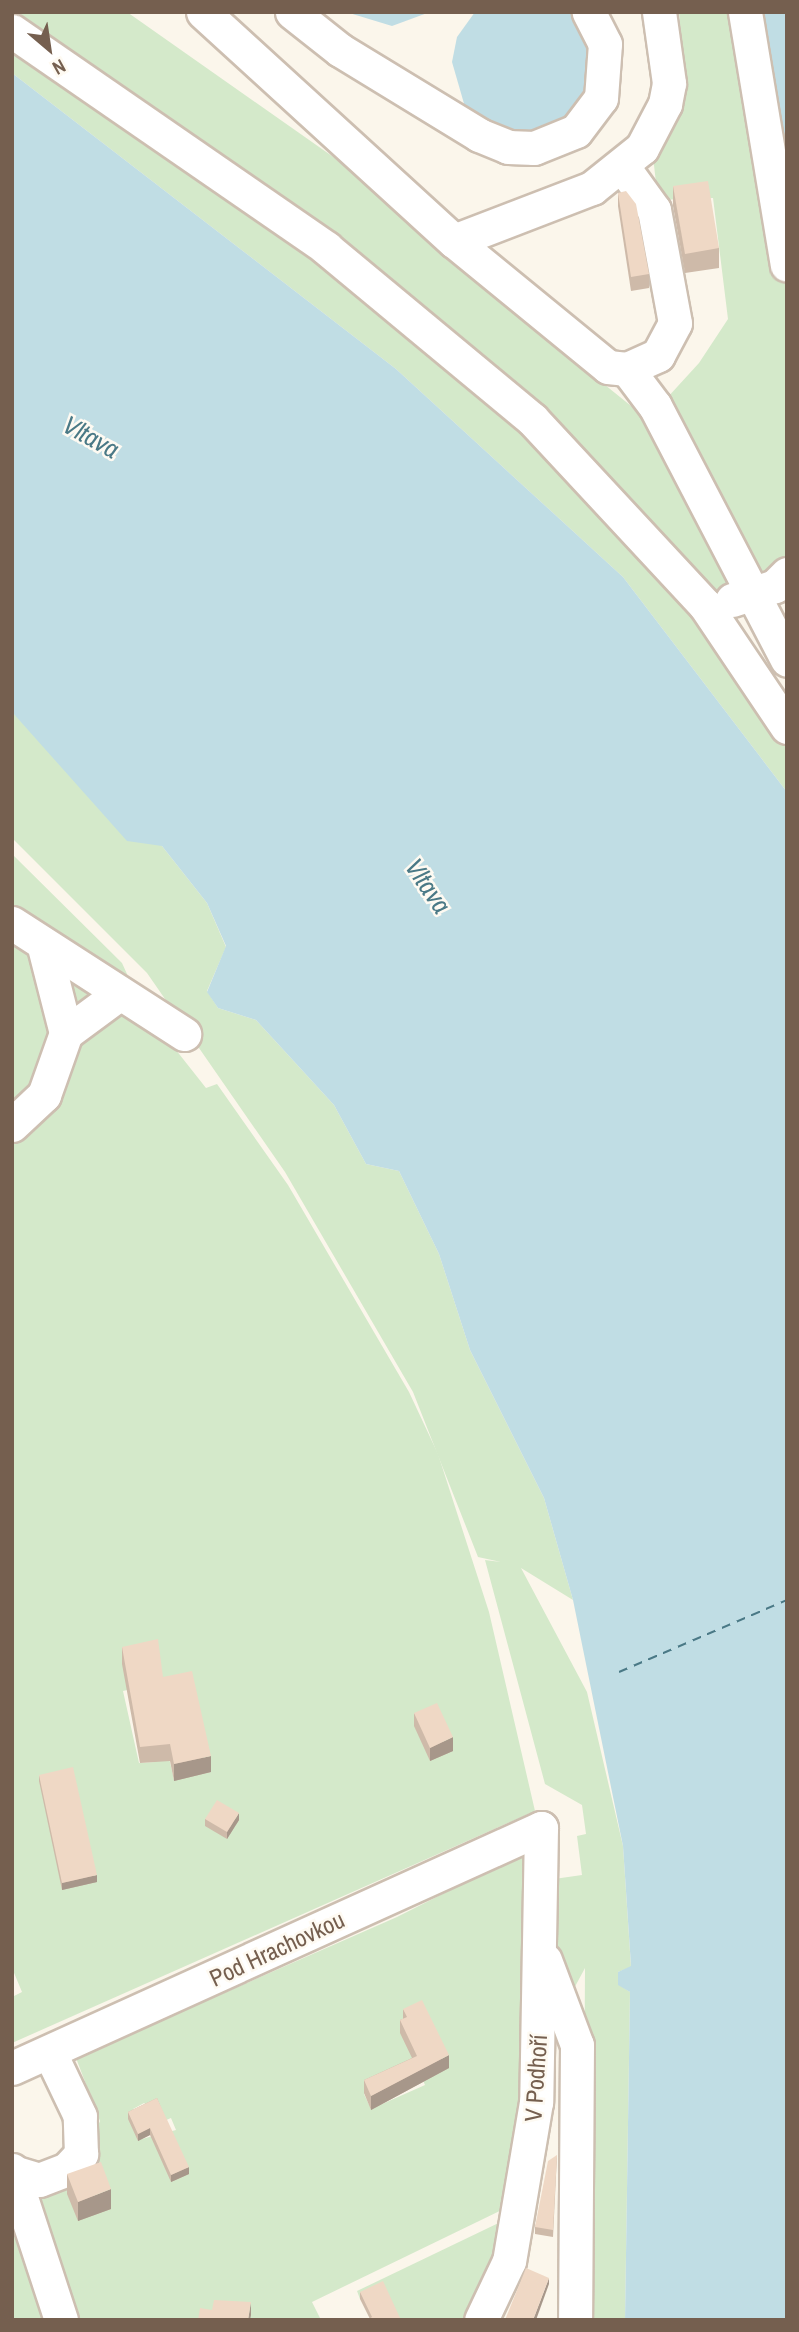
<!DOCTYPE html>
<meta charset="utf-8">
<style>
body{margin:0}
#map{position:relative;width:799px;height:2332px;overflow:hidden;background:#fbf6eb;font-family:"Archivo Narrow",sans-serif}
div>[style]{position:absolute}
.green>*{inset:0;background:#d4e9ca}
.water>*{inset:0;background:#c0dde4}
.ferry>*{height:2px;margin-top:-1px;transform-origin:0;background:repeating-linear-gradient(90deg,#4a7986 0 9px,transparent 0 16px)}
.roads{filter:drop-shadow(2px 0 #cdbfb1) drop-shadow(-2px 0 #cdbfb1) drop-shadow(0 2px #cdbfb1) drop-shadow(0 -2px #cdbfb1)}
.minor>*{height:33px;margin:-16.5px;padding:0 16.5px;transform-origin:16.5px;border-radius:16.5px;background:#fff}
.wall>*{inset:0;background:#cebaa9}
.shaded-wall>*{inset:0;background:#a7978a}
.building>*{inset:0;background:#efd8c5}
span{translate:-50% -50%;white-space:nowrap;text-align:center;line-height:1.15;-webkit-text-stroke:5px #fefaf2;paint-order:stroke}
.street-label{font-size:24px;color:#755f4f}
.water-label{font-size:26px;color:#4a7986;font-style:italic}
.frame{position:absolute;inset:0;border:14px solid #755f4f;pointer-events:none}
.north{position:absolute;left:14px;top:14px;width:70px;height:70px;-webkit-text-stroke:5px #fefaf2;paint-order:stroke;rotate:151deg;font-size:19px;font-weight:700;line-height:28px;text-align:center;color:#755f4f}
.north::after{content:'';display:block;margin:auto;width:24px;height:32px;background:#755f4f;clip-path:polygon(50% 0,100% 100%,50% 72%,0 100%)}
</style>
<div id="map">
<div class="green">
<i style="clip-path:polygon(12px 12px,127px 12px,386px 194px,442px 253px,641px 414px,667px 398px,699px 363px,728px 319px,713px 198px,658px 200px,652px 148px,684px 73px,679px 12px,764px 12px,787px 153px,787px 590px,707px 623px,787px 737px,787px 792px,623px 577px,396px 369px,12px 73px)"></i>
<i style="clip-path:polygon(12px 712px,162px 846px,207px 903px,226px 947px,207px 991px,218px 1008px,256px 1020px,334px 1105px,366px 1164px,399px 1171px,439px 1254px,470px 1350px,544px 1498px,573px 1600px,521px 1568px,587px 1692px,623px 1846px,631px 1967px,618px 1972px,618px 1984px,630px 1992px,625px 2320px,583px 2320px,585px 1968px,571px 1994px,545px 1939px,554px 1879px,582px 1875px,577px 1836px,586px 1834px,582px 1805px,545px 1784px,485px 1560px,501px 1562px,478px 1557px,413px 1392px,285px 1172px,147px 973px,12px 838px)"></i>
<i style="clip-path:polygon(evenodd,12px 854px,122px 963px,142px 1007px,206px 1088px,217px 1084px,288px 1185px,409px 1392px,438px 1454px,489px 1612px,535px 1811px,12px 2043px,12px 1997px,22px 1992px,12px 1968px,12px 854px,148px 1685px,155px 1762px,139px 1763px,123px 1691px,148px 1685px,12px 854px,155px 1696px,211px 1772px,174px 1780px,155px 1696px)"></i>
<i style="clip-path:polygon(evenodd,534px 1848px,516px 2203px,312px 2302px,321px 2320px,78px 2320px,36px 2194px,72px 2187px,100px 2121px,76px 2058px,397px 1917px,534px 1848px,418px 2069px,425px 2085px,371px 2109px,364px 2094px,418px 2069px,534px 1848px,144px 2103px,164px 2121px,171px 2118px,176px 2130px,138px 2140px,133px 2109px,144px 2103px)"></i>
<i style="clip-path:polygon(513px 2216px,476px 2320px,398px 2320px,383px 2288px,360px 2299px,357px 2291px)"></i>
<i style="clip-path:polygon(12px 2229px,43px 2320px,12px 2320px)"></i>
</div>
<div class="water">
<i style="clip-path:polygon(346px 12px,430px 12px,392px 26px)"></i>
<i style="clip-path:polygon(475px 12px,574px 12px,585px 25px,596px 78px,558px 129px,506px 135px,465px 107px,452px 62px,457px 37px)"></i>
<i style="clip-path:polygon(764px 12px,787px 12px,787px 153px)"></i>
<i style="clip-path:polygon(12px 73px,396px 369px,623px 577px,787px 792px,787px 2320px,625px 2320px,630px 1992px,618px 1985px,618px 1972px,631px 1966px,623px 1846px,573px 1600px,544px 1498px,470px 1350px,439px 1254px,399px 1171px,366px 1164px,334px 1105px,256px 1020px,218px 1008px,207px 992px,226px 946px,207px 903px,162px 846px,127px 841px,12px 712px)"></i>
</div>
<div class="ferry">
<i style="left:619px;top:1672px;width:183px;rotate:-23.2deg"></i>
</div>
<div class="roads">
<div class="minor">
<i style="left:203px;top:12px;width:340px;rotate:42.4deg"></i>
<i style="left:454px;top:241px;width:199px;rotate:39.3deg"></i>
<i style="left:608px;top:367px;width:19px;rotate:6deg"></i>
<i style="left:627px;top:369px;width:34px;rotate:-24deg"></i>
<i style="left:658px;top:355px;width:36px;rotate:-62deg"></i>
<i style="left:675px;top:323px;width:115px;rotate:-100.5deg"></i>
<i style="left:654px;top:210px;width:53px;rotate:-125.8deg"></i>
<i style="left:292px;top:12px;width:61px;rotate:38.4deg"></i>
<i style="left:340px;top:50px;width:163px;rotate:31.4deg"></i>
<i style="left:479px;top:135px;width:31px;rotate:22deg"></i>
<i style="left:508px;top:147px;width:26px;rotate:2deg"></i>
<i style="left:534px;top:148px;width:45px;rotate:-22deg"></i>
<i style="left:576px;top:131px;width:41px;rotate:-52.9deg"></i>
<i style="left:601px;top:98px;width:54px;rotate:-85.8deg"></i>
<i style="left:605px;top:44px;width:36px;rotate:-117deg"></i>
<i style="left:745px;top:12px;width:256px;rotate:80.6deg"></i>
<i style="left:12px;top:31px;width:382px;rotate:34.6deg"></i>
<i style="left:326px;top:248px;width:268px;rotate:39.7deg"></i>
<i style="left:532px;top:419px;width:254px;rotate:47.1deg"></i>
<i style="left:705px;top:605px;width:147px;rotate:56.1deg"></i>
<i style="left:454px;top:241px;width:148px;rotate:-21deg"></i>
<i style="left:592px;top:188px;width:64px;rotate:-38.7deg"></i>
<i style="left:642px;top:148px;width:50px;rotate:-62.4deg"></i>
<i style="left:665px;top:104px;width:21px;rotate:-79deg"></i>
<i style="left:669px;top:83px;width:72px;rotate:-98deg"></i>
<i style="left:627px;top:369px;width:46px;rotate:52.9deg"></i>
<i style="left:655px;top:406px;width:286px;rotate:62.5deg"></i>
<i style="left:732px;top:600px;width:45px;rotate:-18deg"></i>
<i style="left:775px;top:586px;width:17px;rotate:-45deg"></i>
<i style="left:12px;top:923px;width:205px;rotate:32.8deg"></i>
<i style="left:44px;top:947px;width:89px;rotate:75.7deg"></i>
<i style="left:12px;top:1125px;width:44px;rotate:-43.2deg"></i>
<i style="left:44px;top:1095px;width:66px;rotate:-70.5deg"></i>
<i style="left:66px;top:1033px;width:67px;rotate:-36.5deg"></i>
<i style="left:545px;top:1960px;width:91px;rotate:69.4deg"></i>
<i style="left:577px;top:2045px;width:275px;rotate:90.4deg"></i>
<i style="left:12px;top:2068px;width:581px;rotate:-24.4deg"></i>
<i style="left:541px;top:1828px;width:274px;rotate:91deg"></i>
<i style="left:536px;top:2102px;width:161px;rotate:99.6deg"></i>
<i style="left:509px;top:2261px;width:65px;rotate:115.4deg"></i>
<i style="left:12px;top:2170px;width:158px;rotate:71.9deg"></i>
<i style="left:13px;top:2172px;width:27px;rotate:17deg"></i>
<i style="left:39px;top:2180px;width:30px;rotate:-21deg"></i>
<i style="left:67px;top:2169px;width:21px;rotate:-47deg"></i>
<i style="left:81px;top:2154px;width:38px;rotate:-92deg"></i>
<i style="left:80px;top:2116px;width:70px;rotate:-115.5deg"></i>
</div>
</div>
<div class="wall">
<i style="clip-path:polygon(673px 186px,719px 248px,719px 268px,685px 273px,673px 206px)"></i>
<i style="clip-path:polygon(618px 193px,649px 274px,649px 288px,631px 291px,618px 206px)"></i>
<i style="clip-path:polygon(122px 1647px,163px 1677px,211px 1772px,174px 1781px,170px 1761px,140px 1763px,122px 1664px)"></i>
<i style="clip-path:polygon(414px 1713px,453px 1751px,430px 1761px,414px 1726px)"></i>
<i style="clip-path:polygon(39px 1775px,97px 1882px,62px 1890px,39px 1781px)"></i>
<i style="clip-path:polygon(205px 1819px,239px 1820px,227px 1839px,205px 1826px)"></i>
<i style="clip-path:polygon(403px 2009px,449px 2068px,371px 2110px,364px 2093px,364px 2080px,412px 2058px,400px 2033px,400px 2020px,403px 2019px)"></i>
<i style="clip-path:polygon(157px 2098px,189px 2174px,171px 2182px,150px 2135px,138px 2141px,128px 2119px,128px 2112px)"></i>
<i style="clip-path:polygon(557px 2155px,553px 2237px,535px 2234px,535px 2227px)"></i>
<i style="clip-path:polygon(67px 2174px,111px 2209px,78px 2221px,67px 2194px)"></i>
<i style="clip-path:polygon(360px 2292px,401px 2320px,370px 2319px,360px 2299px)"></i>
</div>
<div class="shaded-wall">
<i style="clip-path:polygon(453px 1737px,453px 1751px,430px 1761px,430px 1748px)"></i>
<i style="clip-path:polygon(211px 1756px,211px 1772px,174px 1781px,174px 1764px)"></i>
<i style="clip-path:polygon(239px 1813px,239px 1820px,227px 1839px,227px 1832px)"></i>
<i style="clip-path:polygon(97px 1875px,97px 1882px,62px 1890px,62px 1883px)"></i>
<i style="clip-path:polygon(449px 2055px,449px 2068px,371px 2110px,371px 2096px)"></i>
<i style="clip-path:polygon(150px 2128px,150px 2135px,138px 2141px,138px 2134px)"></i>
<i style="clip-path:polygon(189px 2167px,189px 2174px,171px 2182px,171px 2175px)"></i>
<i style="clip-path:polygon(111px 2189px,111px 2209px,78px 2221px,78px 2202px)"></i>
<i style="clip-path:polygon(549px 2278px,549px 2284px,536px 2320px,533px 2320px)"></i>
<i style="clip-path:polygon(251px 2302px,251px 2315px,250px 2320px,248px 2320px)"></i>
</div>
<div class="building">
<i style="clip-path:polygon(708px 181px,719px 248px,685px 254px,673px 186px)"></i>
<i style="clip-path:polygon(626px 191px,636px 204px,649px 274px,631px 277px,618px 193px)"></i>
<i style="clip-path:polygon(158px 1639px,163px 1677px,192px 1671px,211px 1756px,174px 1764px,170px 1744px,140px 1747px,122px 1647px)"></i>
<i style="clip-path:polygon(437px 1703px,453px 1737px,430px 1748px,414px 1713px)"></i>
<i style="clip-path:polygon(73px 1767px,97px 1875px,62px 1883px,39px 1775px)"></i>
<i style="clip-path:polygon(217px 1800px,239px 1813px,227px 1832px,205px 1819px)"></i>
<i style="clip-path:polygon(422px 2000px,449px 2055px,371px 2096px,364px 2080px,417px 2056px,400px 2020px,407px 2017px,403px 2009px)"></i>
<i style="clip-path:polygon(157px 2098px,189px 2167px,171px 2175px,150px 2128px,138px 2134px,128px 2112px)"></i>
<i style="clip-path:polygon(557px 2155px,553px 2230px,535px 2227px,548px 2161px)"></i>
<i style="clip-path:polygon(101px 2162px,111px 2189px,78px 2202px,67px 2174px)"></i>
<i style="clip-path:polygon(526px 2268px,549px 2278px,533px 2320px,505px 2320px)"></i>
<i style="clip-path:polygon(383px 2281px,401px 2320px,367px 2320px,372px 2317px,360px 2292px)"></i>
<i style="clip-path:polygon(214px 2300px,251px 2302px,248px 2320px,198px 2320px,200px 2308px,212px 2310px)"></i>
</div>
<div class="street-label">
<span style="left:277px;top:1949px;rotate:-25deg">Pod Hrachovkou</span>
<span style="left:536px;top:2078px;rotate:-86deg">V Podhoří</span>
</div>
<div class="water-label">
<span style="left:91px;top:437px;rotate:29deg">Vltava</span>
<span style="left:428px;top:886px;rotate:56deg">Vltava</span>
</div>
<div class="frame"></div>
<div class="north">N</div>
</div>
